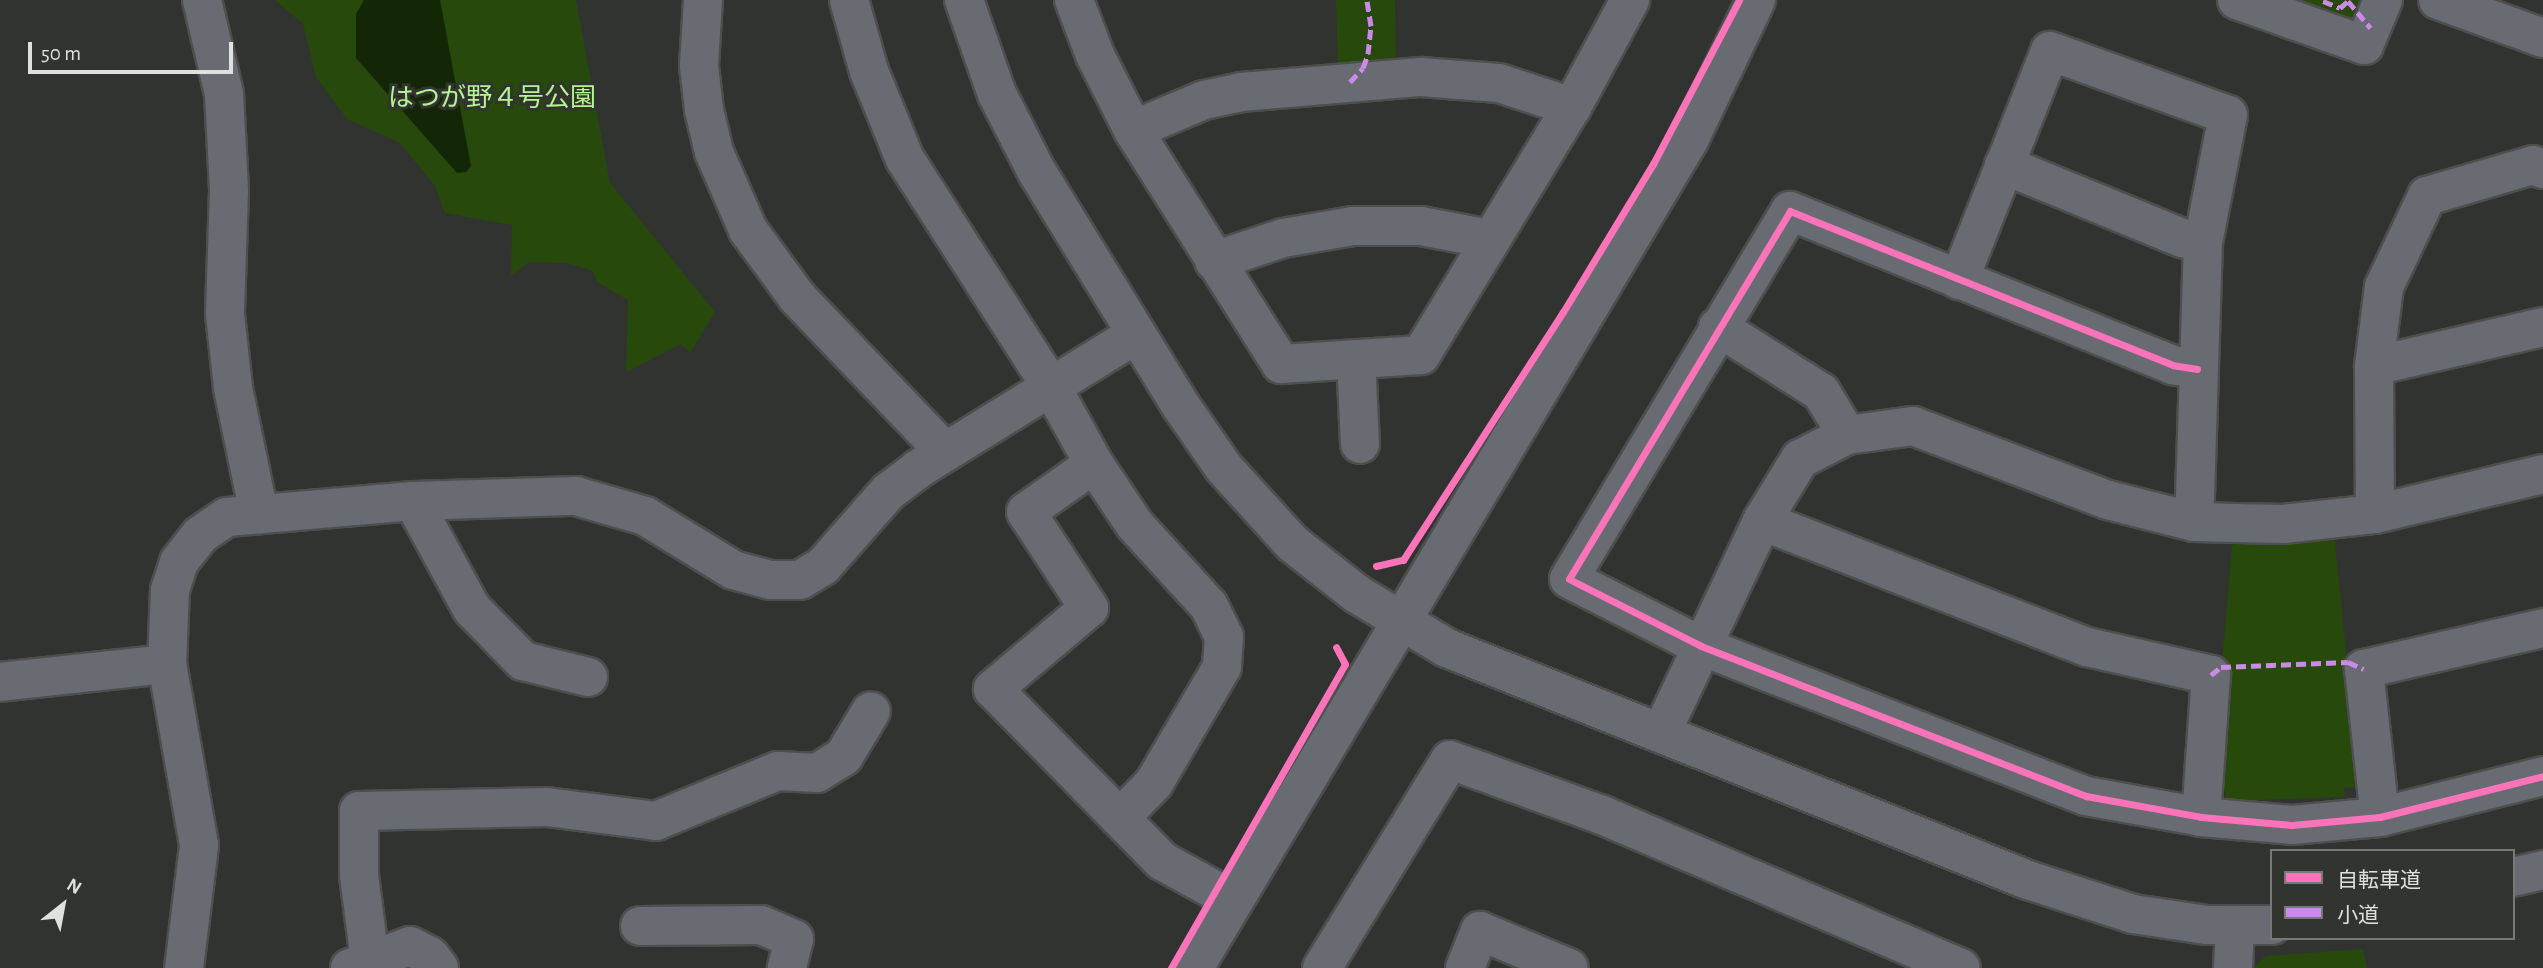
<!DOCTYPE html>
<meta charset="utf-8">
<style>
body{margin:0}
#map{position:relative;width:2543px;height:968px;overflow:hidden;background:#313330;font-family:"Alegreya Sans","Noto Sans JP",sans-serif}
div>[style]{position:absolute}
.green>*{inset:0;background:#27490c}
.water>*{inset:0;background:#132606}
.roads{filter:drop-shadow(2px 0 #4d4e4d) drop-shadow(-2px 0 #4d4e4d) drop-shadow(0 2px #4d4e4d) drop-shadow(0 -2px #4d4e4d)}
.minor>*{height:38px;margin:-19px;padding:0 19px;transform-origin:19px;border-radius:19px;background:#686b71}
.quiet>*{height:5px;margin-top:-2.5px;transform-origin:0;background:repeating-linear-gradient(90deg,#ca8be6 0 10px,transparent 0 15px)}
.cycleway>*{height:7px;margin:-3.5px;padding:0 3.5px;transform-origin:3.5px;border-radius:3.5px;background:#fb73b8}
span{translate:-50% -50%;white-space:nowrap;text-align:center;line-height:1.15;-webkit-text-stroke:6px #31342f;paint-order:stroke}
.park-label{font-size:26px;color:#b5f393}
.legend{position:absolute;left:2270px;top:849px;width:245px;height:91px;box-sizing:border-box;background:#31342f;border:2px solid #767975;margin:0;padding:9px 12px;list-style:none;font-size:21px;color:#dee1dd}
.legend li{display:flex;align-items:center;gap:14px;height:35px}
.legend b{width:35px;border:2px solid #767975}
.north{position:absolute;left:28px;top:870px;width:70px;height:70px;-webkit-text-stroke:5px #31342f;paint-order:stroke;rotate:31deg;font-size:19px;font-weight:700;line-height:28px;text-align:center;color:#dee1dd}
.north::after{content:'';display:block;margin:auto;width:24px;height:32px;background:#dee1dd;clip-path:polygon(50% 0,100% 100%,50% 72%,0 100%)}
.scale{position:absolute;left:28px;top:42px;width:205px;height:32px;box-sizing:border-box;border:4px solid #dee1dd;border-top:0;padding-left:9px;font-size:21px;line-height:24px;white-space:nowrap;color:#dee1dd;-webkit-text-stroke:5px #31342f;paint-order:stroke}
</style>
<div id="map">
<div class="green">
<i style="clip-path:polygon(275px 0,576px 0,610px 183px,715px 312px,690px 353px,681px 344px,626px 372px,628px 300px,597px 282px,593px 271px,567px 263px,529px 262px,511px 276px,512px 225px,445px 213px,435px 186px,400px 143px,347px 119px,316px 77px,303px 24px)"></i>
<i style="clip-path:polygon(1336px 0,1395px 0,1396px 66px,1338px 70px)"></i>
<i style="clip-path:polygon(2278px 0,2368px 0,2360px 17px,2344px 22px)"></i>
<i style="clip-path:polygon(2233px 534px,2334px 534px,2360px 787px,2344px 788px,2345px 797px,2226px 801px,2225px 792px,2211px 792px)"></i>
<i style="clip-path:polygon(2363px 949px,2367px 968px,2253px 968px,2266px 956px)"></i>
</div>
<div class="water">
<i style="clip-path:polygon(364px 0,440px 0,471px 166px,466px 172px,457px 173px,356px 58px,356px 14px)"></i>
</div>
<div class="roads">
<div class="minor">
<i style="left:202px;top:0;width:97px;rotate:76.8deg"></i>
<i style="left:224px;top:94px;width:97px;rotate:87deg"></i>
<i style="left:229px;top:191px;width:123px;rotate:91.9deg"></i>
<i style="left:225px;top:314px;width:74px;rotate:83.8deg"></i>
<i style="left:233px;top:388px;width:129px;rotate:78.3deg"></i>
<i style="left:703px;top:0;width:66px;rotate:93.5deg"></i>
<i style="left:699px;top:66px;width:44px;rotate:83.5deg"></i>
<i style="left:704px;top:110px;width:43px;rotate:76.6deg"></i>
<i style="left:714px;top:152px;width:85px;rotate:66.4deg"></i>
<i style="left:748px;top:230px;width:83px;rotate:53.8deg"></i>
<i style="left:797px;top:297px;width:213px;rotate:46.3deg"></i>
<i style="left:849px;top:0;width:74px;rotate:74.3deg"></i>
<i style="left:869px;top:71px;width:95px;rotate:67.8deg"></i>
<i style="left:905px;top:159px;width:270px;rotate:57.3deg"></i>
<i style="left:1051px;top:386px;width:89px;rotate:61.1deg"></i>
<i style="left:1094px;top:464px;width:73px;rotate:56.1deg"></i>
<i style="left:1135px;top:525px;width:110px;rotate:47.6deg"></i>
<i style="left:1209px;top:606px;width:34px;rotate:64deg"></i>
<i style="left:1224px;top:637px;width:30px;rotate:94deg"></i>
<i style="left:1222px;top:667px;width:134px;rotate:120.4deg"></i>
<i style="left:1154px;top:783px;width:49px;rotate:134.2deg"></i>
<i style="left:964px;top:0;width:100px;rotate:70.7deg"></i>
<i style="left:997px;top:94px;width:88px;rotate:62.9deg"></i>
<i style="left:1037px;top:172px;width:275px;rotate:58.4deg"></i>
<i style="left:1181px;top:406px;width:75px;rotate:55.3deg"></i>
<i style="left:1224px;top:468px;width:101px;rotate:47.8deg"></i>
<i style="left:1292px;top:543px;width:83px;rotate:38.1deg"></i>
<i style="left:1357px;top:594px;width:105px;rotate:31deg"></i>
<i style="left:1447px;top:648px;width:626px;rotate:21.77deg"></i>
<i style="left:2028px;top:880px;width:110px;rotate:17.9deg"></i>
<i style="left:2133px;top:914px;width:75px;rotate:8.5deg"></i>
<i style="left:2207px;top:925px;width:65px"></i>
<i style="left:1074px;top:0;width:59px;rotate:69.1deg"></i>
<i style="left:1095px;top:55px;width:84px;rotate:63.1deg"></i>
<i style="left:1133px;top:130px;width:277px;rotate:57.7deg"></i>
<i style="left:1281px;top:364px;width:140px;rotate:-3.7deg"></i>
<i style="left:1421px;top:355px;width:290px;rotate:-58.7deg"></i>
<i style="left:1572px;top:107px;width:122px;rotate:-61.5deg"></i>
<i style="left:2237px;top:0;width:135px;rotate:19.5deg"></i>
<i style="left:2364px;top:45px;width:49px;rotate:-67.1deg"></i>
<i style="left:2438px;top:0;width:112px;rotate:19.9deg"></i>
<i style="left:1133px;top:130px;width:77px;rotate:-22.9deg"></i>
<i style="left:1204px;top:100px;width:38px;rotate:-12deg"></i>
<i style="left:1241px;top:92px;width:181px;rotate:-4.8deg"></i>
<i style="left:1421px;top:77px;width:78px;rotate:4.4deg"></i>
<i style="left:1499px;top:83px;width:77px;rotate:18.2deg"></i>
<i style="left:2004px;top:165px;width:192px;rotate:22.3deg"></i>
<i style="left:2182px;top:238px;width:21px;rotate:11deg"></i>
<i style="left:1214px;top:261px;width:73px;rotate:-18.4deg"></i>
<i style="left:1283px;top:238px;width:71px;rotate:-9.7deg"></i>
<i style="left:1353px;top:226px;width:68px"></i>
<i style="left:1421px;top:226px;width:69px;rotate:10.8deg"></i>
<i style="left:1959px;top:280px;width:246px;rotate:-68.3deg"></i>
<i style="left:2050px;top:51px;width:189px;rotate:19.8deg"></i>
<i style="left:2228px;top:115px;width:129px;rotate:101.1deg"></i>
<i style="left:2203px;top:242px;width:280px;rotate:91.8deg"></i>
<i style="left:1718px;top:327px;width:122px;rotate:32.3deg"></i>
<i style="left:1821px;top:392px;width:50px;rotate:58.8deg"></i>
<i style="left:1356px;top:359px;width:85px;rotate:87.3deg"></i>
<i style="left:2374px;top:366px;width:173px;rotate:-13deg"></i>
<i style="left:2197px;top:369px;width:24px;rotate:-171deg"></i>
<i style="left:2173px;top:365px;width:413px;rotate:-158.1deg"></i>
<i style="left:1790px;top:211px;width:429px;rotate:121deg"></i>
<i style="left:1569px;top:579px;width:148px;rotate:26.9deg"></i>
<i style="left:1701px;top:646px;width:413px;rotate:21.3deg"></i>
<i style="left:2086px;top:796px;width:117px;rotate:10.3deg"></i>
<i style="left:2201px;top:817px;width:91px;rotate:5deg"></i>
<i style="left:2292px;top:825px;width:88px;rotate:-5.2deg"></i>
<i style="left:2380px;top:817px;width:168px;rotate:-14.1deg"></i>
<i style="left:1094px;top:464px;width:83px;rotate:144.8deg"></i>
<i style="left:1026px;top:512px;width:115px;rotate:56.7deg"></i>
<i style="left:1089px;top:608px;width:126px;rotate:139.8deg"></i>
<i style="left:993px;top:689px;width:241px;rotate:45.5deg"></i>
<i style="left:1162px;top:861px;width:81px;rotate:28.8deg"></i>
<i style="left:413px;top:501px;width:123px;rotate:61.4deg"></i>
<i style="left:472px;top:609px;width:73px;rotate:45.6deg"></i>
<i style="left:523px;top:661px;width:67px;rotate:13.8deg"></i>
<i style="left:2375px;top:514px;width:148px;rotate:-90.4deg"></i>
<i style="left:2374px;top:366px;width:80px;rotate:-82.8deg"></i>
<i style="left:2384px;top:287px;width:101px;rotate:-64.7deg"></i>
<i style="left:2427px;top:196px;width:110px;rotate:-16.3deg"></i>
<i style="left:2533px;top:165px;width:11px;rotate:22deg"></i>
<i style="left:1762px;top:521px;width:349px;rotate:21.2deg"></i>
<i style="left:2087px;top:647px;width:127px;rotate:12.7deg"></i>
<i style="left:2211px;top:675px;width:142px;rotate:94deg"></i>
<i style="left:0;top:682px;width:168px;rotate:-6.2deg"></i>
<i style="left:1661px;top:733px;width:235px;rotate:-64.5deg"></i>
<i style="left:1762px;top:521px;width:73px;rotate:-58.5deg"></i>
<i style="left:1800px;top:459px;width:53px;rotate:-27.1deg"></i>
<i style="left:1847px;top:435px;width:67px;rotate:-7.8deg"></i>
<i style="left:1913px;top:426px;width:209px;rotate:20.8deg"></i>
<i style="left:2108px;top:500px;width:89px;rotate:14.3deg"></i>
<i style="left:2194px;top:522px;width:89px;rotate:1.3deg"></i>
<i style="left:2283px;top:524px;width:93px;rotate:-6.2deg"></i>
<i style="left:2375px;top:514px;width:173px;rotate:-13.4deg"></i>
<i style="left:2380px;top:817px;width:149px;rotate:-96.2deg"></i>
<i style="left:2364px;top:669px;width:184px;rotate:-12.9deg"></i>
<i style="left:2513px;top:877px;width:31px;rotate:-13deg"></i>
<i style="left:640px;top:926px;width:121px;rotate:-0.5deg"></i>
<i style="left:761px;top:925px;width:36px;rotate:23deg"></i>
<i style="left:794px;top:939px;width:30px;rotate:104deg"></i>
<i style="left:370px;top:960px;width:86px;rotate:-97.4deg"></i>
<i style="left:359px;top:875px;width:64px;rotate:-90deg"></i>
<i style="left:359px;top:811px;width:188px;rotate:-1.2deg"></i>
<i style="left:547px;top:807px;width:110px;rotate:7.3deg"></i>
<i style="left:656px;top:821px;width:132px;rotate:-22.3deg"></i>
<i style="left:778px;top:771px;width:39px;rotate:3deg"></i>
<i style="left:817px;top:773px;width:32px;rotate:-32deg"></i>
<i style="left:844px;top:756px;width:52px;rotate:-59deg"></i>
<i style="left:184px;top:968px;width:124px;rotate:-83deg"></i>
<i style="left:199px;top:845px;width:184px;rotate:-100deg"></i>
<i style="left:167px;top:664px;width:74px;rotate:-87.7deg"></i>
<i style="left:170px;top:590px;width:29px;rotate:-72deg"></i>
<i style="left:179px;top:562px;width:34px;rotate:-52deg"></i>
<i style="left:200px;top:535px;width:32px;rotate:-34deg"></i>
<i style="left:227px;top:517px;width:187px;rotate:-4.9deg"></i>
<i style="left:413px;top:501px;width:163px;rotate:-1.8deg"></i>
<i style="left:576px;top:496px;width:72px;rotate:16.2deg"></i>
<i style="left:645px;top:516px;width:103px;rotate:31.5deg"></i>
<i style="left:733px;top:570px;width:39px;rotate:15deg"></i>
<i style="left:771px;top:580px;width:29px"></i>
<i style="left:800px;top:580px;width:27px;rotate:-31deg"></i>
<i style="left:823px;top:566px;width:98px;rotate:-48.7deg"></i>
<i style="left:888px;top:492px;width:38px;rotate:-37deg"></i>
<i style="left:918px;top:469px;width:255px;rotate:-31.7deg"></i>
<i style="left:350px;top:968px;width:64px;rotate:-20.1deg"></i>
<i style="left:410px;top:946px;width:22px;rotate:27deg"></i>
<i style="left:430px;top:956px;width:15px;rotate:53deg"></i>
<i style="left:1194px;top:968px;width:965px;rotate:-59.13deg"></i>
<i style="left:1689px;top:140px;width:155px;rotate:-64.4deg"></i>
<i style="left:1322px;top:968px;width:244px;rotate:-58.4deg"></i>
<i style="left:1450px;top:760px;width:162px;rotate:19.9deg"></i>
<i style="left:1602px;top:815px;width:390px;rotate:23.1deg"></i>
<i style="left:1465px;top:968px;width:40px;rotate:-68deg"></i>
<i style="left:1480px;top:931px;width:96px;rotate:22.6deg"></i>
<i style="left:2233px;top:968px;width:41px;rotate:-87.2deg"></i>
</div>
</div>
<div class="quiet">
<i style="left:2323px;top:1px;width:18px;rotate:22deg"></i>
<i style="left:2340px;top:8px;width:11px;rotate:-41deg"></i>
<i style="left:2348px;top:1px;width:35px;rotate:50deg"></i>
<i style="left:1350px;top:82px;width:19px;rotate:-47deg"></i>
<i style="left:1363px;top:68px;width:15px;rotate:-70deg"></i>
<i style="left:1368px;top:54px;width:28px;rotate:-84deg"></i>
<i style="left:1371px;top:26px;width:26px;rotate:-99deg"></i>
<i style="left:2211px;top:675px;width:13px;rotate:-39deg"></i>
<i style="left:2221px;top:667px;width:127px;rotate:-2.3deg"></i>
<i style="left:2348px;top:662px;width:17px;rotate:24deg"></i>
</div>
<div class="cycleway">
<i style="left:2197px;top:369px;width:24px;rotate:-171deg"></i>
<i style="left:2173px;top:365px;width:413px;rotate:-158.1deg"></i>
<i style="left:1790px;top:211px;width:429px;rotate:121deg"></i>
<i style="left:1569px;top:579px;width:148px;rotate:26.9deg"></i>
<i style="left:1701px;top:646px;width:413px;rotate:21.3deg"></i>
<i style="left:2086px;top:796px;width:117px;rotate:10.3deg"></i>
<i style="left:2201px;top:817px;width:91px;rotate:5deg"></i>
<i style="left:2292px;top:825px;width:88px;rotate:-5.2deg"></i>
<i style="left:2380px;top:817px;width:168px;rotate:-14.1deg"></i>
<i style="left:1376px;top:566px;width:28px;rotate:-13deg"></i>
<i style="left:1403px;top:560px;width:295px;rotate:-57.2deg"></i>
<i style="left:1563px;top:312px;width:173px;rotate:-58.7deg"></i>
<i style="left:1653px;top:164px;width:185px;rotate:-62.3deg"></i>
<i style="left:1171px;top:968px;width:350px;rotate:-60.2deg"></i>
<i style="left:1345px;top:664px;width:19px;rotate:-118deg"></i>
</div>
<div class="park-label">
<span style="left:492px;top:99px">はつが野４号公園</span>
</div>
<ul class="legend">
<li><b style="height:9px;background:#fb73b8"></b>自転車道</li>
<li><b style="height:9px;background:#ca8be6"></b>小道</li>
</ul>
<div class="north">N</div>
<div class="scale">50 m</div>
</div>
